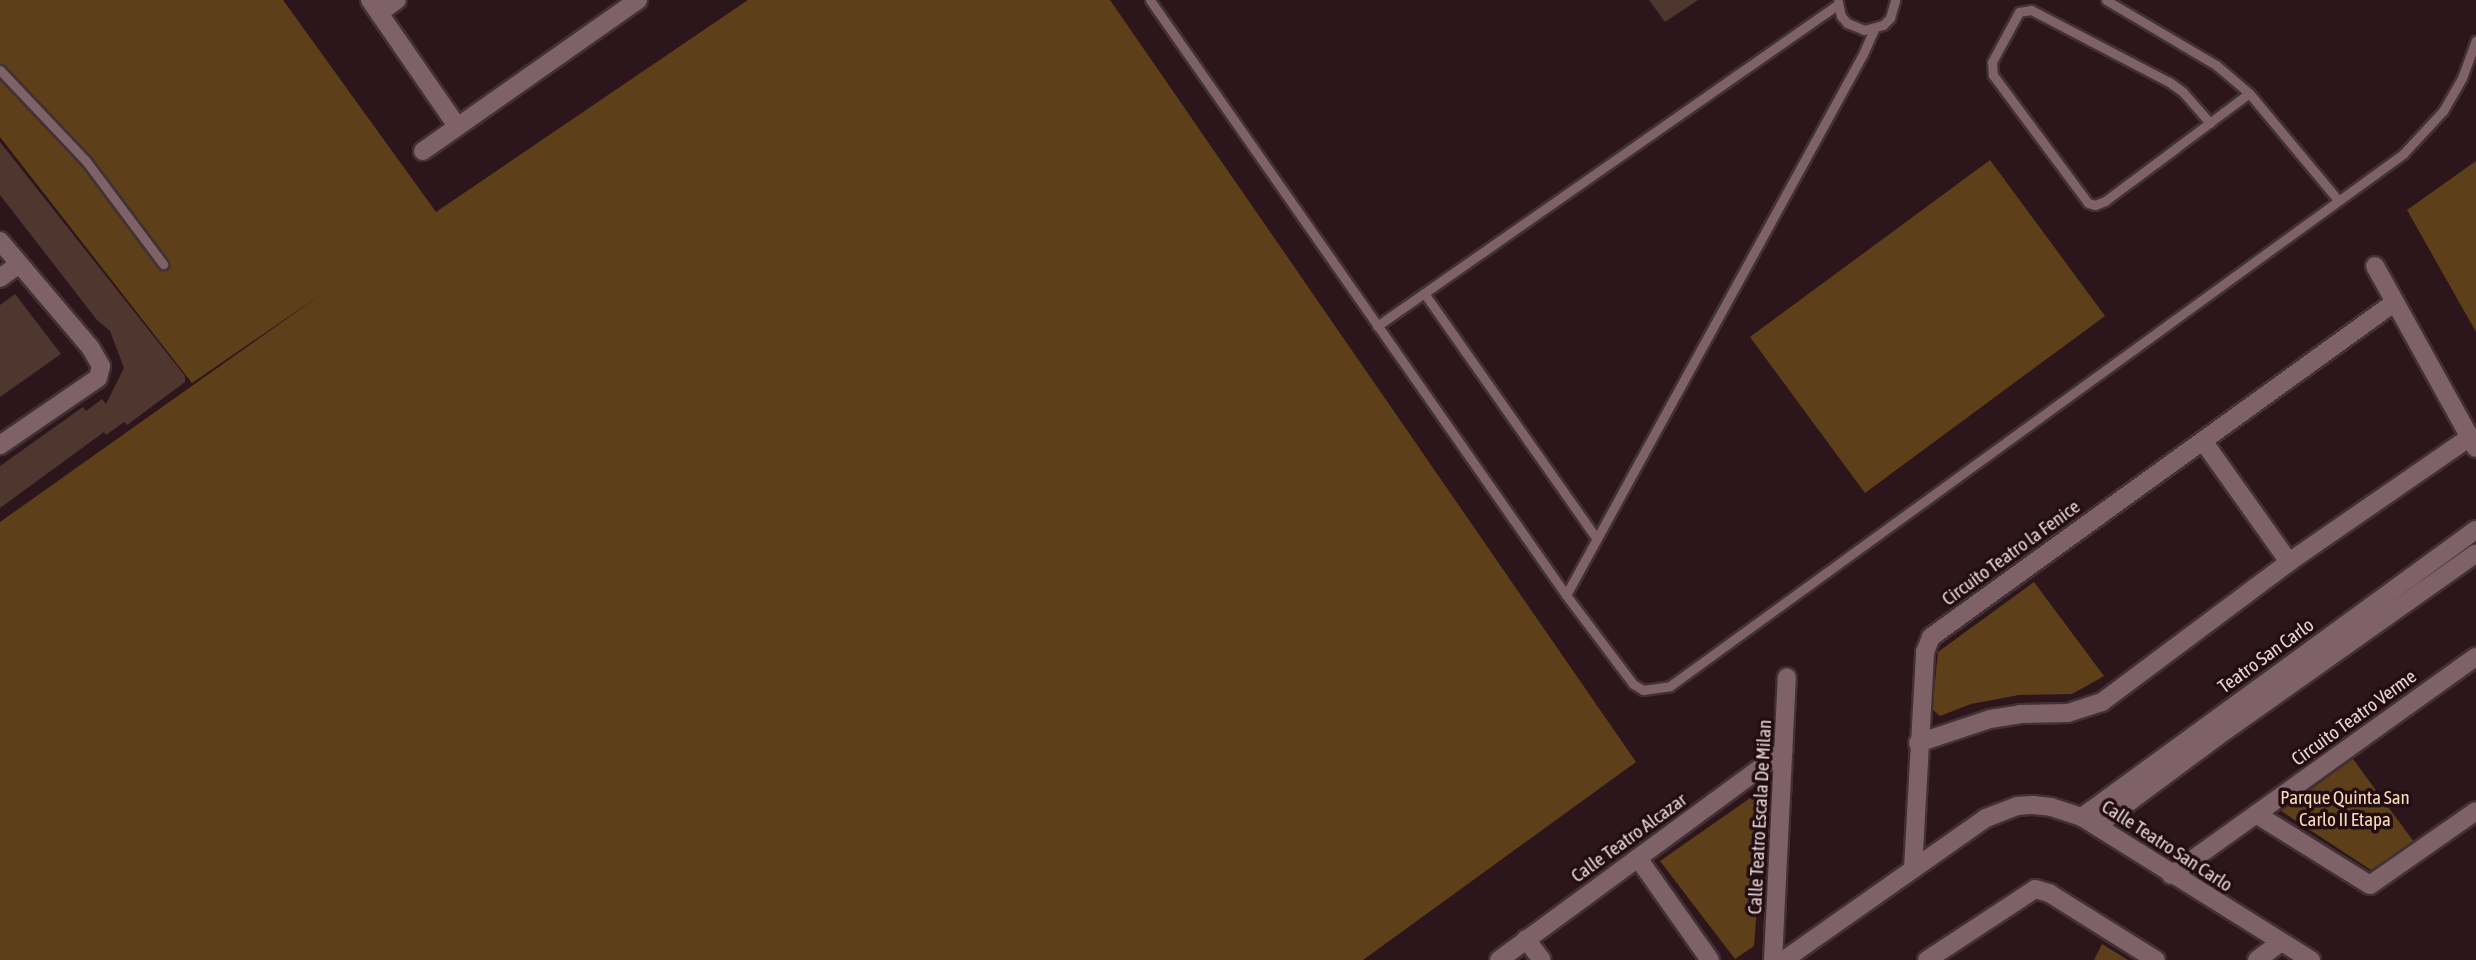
<!DOCTYPE html>
<style>
body{margin:0}
#map{position:relative;width:2476px;height:960px;overflow:hidden;background:#2d161b;font-family:"Asap Condensed",sans-serif}
div>[style]{position:absolute}
.green>*{inset:0;background:#5d3f19}
.building>*{inset:0;background:#4f362f}
.roads{filter:drop-shadow(2px 0 #423134) drop-shadow(-2px 0 #423134) drop-shadow(0 2px #423134) drop-shadow(0 -2px #423134)}
.lane>*{height:9px;margin:-4.5px;padding:0 4.5px;transform-origin:4.5px;border-radius:4.5px;background:#7f6267}
.street>*{height:18px;margin:-9px;padding:0 9px;transform-origin:9px;border-radius:9px;background:#7f6267}
span{translate:-50% -50%;white-space:nowrap;text-align:center;line-height:1.15;-webkit-text-stroke:7px #220d12;paint-order:stroke}
.street-label{font-size:19px;color:#e7d6d9}
.park-label{font-size:19px;color:#fcdbb7}
</style>
<div id="map">
<div class="green">
<i style="clip-path:polygon(0 0,283px 0,436px 212px,748px 0,1110px 0,1636px 762px,1363px 960px,0 960px,0 522px,323px 293px,192px 383px,0 137px)"></i>
<i style="clip-path:polygon(1990px 160px,2105px 316px,1865px 493px,1750px 337px)"></i>
<i style="clip-path:polygon(2476px 161px,2476px 332px,2407px 210px)"></i>
<i style="clip-path:polygon(2034px 582px,2104px 676px,2072px 694px,2019px 695px,1971px 704px,1940px 716px,1932px 709px,1938px 652px)"></i>
<i style="clip-path:polygon(2353px 759px,2414px 842px,2371px 870px,2281px 811px)"></i>
<i style="clip-path:polygon(1766px 787px,1754px 946px,1735px 959px,1660px 861px)"></i>
<i style="clip-path:polygon(2102px 944px,2128px 960px,2094px 960px)"></i>
</div>
<div class="building">
<i style="clip-path:polygon(1649px 0,1698px 0,1665px 22px)"></i>
<i style="clip-path:polygon(0 142px,185px 376px,185px 382px,127px 425px,124px 422px,106px 435px,104px 432px,0 508px,0 466px,83px 407px,86px 411px,102px 399px,106px 404px,124px 368px,110px 331px,97px 320px,0 195px)"></i>
<i style="clip-path:polygon(15px 294px,61px 354px,0 397px,0 305px)"></i>
</div>
<div class="roads">
<div class="lane">
<i style="left:1150px;top:0;width:726px;rotate:55.04deg"></i>
<i style="left:1566px;top:595px;width:111px;rotate:53deg"></i>
<i style="left:1633px;top:684px;width:12px;rotate:31deg"></i>
<i style="left:1643px;top:690px;width:27px;rotate:-8deg"></i>
<i style="left:1670px;top:686px;width:906px;rotate:-35.97deg"></i>
<i style="left:2403px;top:154px;width:59px;rotate:-47.1deg"></i>
<i style="left:2443px;top:111px;width:38px;rotate:-60deg"></i>
<i style="left:2462px;top:78px;width:40px;rotate:-69.8deg"></i>
<i style="left:2106px;top:0;width:128px;rotate:30.6deg"></i>
<i style="left:2216px;top:65px;width:43px;rotate:40.3deg"></i>
<i style="left:2249px;top:93px;width:139px;rotate:50.2deg"></i>
<i style="left:1838px;top:2px;width:14px;rotate:78deg"></i>
<i style="left:1841px;top:16px;width:9px;rotate:49deg"></i>
<i style="left:1847px;top:23px;width:18px;rotate:22deg"></i>
<i style="left:1864px;top:30px;width:20px;rotate:-15deg"></i>
<i style="left:1883px;top:25px;width:10px;rotate:-45deg"></i>
<i style="left:1890px;top:18px;width:19px;rotate:-74deg"></i>
<i style="left:0;top:70px;width:125px;rotate:46.6deg"></i>
<i style="left:86px;top:161px;width:129px;rotate:53.2deg"></i>
<i style="left:2210px;top:123px;width:41px;rotate:-131.1deg"></i>
<i style="left:2183px;top:92px;width:17px;rotate:-144deg"></i>
<i style="left:2169px;top:82px;width:156px;rotate:-152.4deg"></i>
<i style="left:2031px;top:10px;width:12px;rotate:171deg"></i>
<i style="left:2019px;top:12px;width:57px;rotate:118.4deg"></i>
<i style="left:1992px;top:62px;width:13px;rotate:86deg"></i>
<i style="left:1993px;top:75px;width:159px;rotate:53.4deg"></i>
<i style="left:2088px;top:203px;width:7px;rotate:16deg"></i>
<i style="left:2095px;top:205px;width:11px;rotate:-22deg"></i>
<i style="left:2105px;top:201px;width:89px;rotate:-36.7deg"></i>
<i style="left:2176px;top:148px;width:60px;rotate:-36.9deg"></i>
<i style="left:2224px;top:112px;width:31px;rotate:-37deg"></i>
<i style="left:1424px;top:293px;width:299px;rotate:54.9deg"></i>
<i style="left:1377px;top:326px;width:561px;rotate:-34.91deg"></i>
<i style="left:1566px;top:595px;width:617px;rotate:-61.23deg"></i>
<i style="left:1863px;top:54px;width:27px;rotate:-66deg"></i>
</div>
<div class="street">
<i style="left:370px;top:0;width:153px;rotate:55.4deg"></i>
<i style="left:379px;top:13px;width:22px;rotate:-36deg"></i>
<i style="left:423px;top:151px;width:263px;rotate:-35.1deg"></i>
<i style="left:0;top:241px;width:139px;rotate:49.7deg"></i>
<i style="left:90px;top:347px;width:22px;rotate:60deg"></i>
<i style="left:101px;top:366px;width:12px;rotate:104deg"></i>
<i style="left:98px;top:378px;width:119px;rotate:145.6deg"></i>
<i style="left:2375px;top:266px;width:208px;rotate:61deg"></i>
<i style="left:0;top:278px;width:22px;rotate:-36deg"></i>
<i style="left:2203px;top:441px;width:148px;rotate:54.6deg"></i>
<i style="left:1918px;top:743px;width:76px;rotate:-18.4deg"></i>
<i style="left:1990px;top:719px;width:30px;rotate:-9deg"></i>
<i style="left:2020px;top:714px;width:48px;rotate:-1.2deg"></i>
<i style="left:2068px;top:713px;width:36px;rotate:-18deg"></i>
<i style="left:2102px;top:702px;width:234px;rotate:-36.8deg"></i>
<i style="left:2289px;top:562px;width:220px;rotate:-34.6deg"></i>
<i style="left:2256px;top:814px;width:134px;rotate:31.9deg"></i>
<i style="left:2370px;top:885px;width:129px;rotate:-34.9deg"></i>
<i style="left:2082px;top:817px;width:487px;rotate:-36.1deg"></i>
<i style="left:2098px;top:825px;width:149px;rotate:-36.6deg"></i>
<i style="left:2218px;top:736px;width:316px;rotate:-35.3deg"></i>
<i style="left:1638px;top:858px;width:125px;rotate:54.8deg"></i>
<i style="left:1913px;top:869px;width:217px;rotate:-86.8deg"></i>
<i style="left:1925px;top:652px;width:16px;rotate:-68deg"></i>
<i style="left:1931px;top:637px;width:572px;rotate:-35.83deg"></i>
<i style="left:2171px;top:875px;width:375px;rotate:-35.6deg"></i>
<i style="left:1526px;top:939px;width:26px;rotate:53deg"></i>
<i style="left:1499px;top:960px;width:353px;rotate:-36.3deg"></i>
<i style="left:1773px;top:960px;width:283px;rotate:-87.2deg"></i>
<i style="left:1784px;top:960px;width:247px;rotate:-35.1deg"></i>
<i style="left:1986px;top:818px;width:33px;rotate:-21deg"></i>
<i style="left:2017px;top:806px;width:16px;rotate:-4deg"></i>
<i style="left:2033px;top:805px;width:18px;rotate:6deg"></i>
<i style="left:2051px;top:807px;width:33px;rotate:18deg"></i>
<i style="left:2082px;top:817px;width:270px;rotate:32deg"></i>
<i style="left:1927px;top:960px;width:129px;rotate:-33.3deg"></i>
<i style="left:2035px;top:889px;width:15px;rotate:16deg"></i>
<i style="left:2049px;top:893px;width:126px;rotate:32.1deg"></i>
<i style="left:2257px;top:960px;width:30px;rotate:-37deg"></i>
</div>
</div>
<div class="street-label">
<span style="left:2011px;top:553px;rotate:-36deg">Circuito Teatro la Fenice</span>
<span style="left:2266px;top:656px;rotate:-36deg">Teatro San Carlo</span>
<span style="left:2354px;top:718px;rotate:-36deg">Circuito Teatro Verme</span>
<span style="left:1760px;top:817px;rotate:-87deg">Calle Teatro Escala De Milan</span>
<span style="left:1629px;top:838px;rotate:-36deg">Calle Teatro Alcazar</span>
<span style="left:2167px;top:846px;rotate:33deg">Calle Teatro San Carlo</span>
</div>
<div class="park-label">
<span style="left:2345px;top:809px">Parque Quinta San<br>Carlo II Etapa</span>
</div>
</div>
